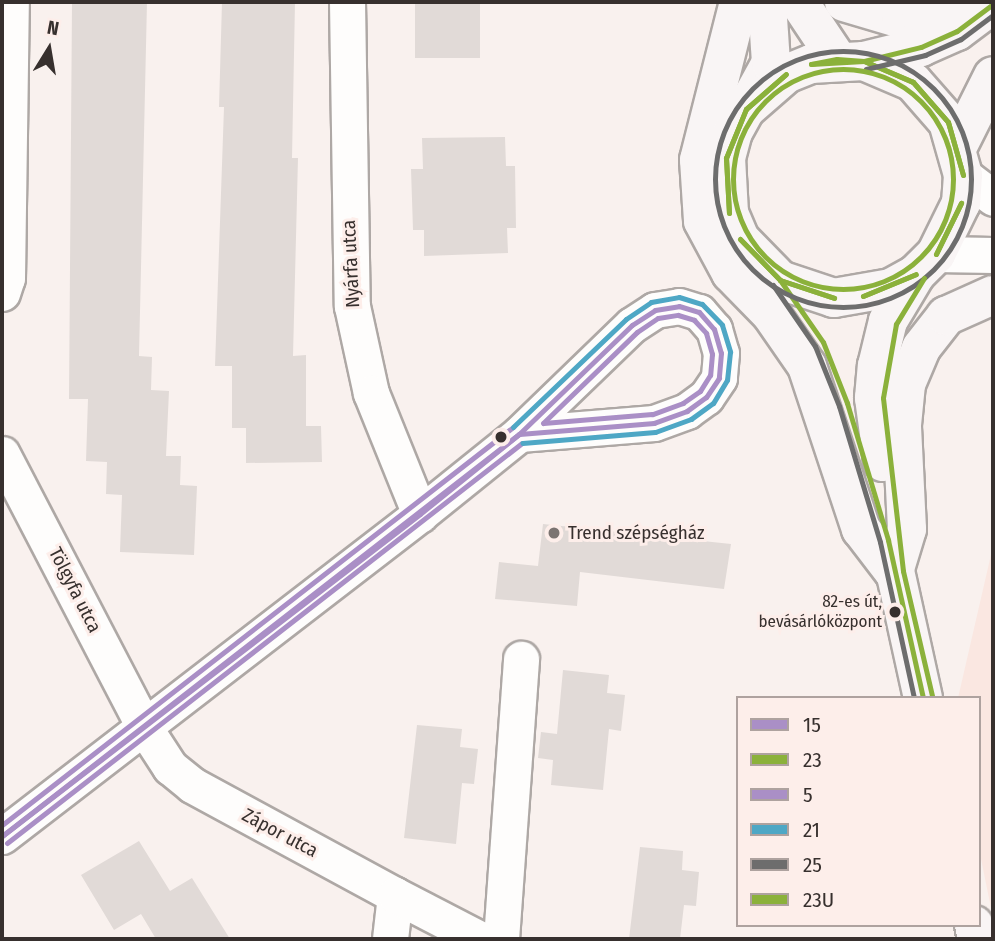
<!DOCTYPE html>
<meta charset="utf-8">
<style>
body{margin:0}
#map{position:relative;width:995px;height:941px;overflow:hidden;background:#f9f1ee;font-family:"Fira Sans Condensed",sans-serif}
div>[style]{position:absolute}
.built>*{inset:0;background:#fae7e1}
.building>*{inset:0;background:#e1dad7}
.roads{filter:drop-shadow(2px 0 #aea8a5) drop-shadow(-2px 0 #aea8a5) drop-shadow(0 2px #aea8a5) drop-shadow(0 -2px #aea8a5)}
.minor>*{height:35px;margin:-17.5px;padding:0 17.5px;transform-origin:17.5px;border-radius:17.5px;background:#fefdfc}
.major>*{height:38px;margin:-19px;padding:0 19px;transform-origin:19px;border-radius:19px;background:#f9f5f5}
.bus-1>*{height:5px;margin:-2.5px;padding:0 2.5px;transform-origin:2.5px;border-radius:2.5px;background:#aa8fc6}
.bus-2>*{height:5px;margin:-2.5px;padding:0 2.5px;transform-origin:2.5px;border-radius:2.5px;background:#8bb13b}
.bus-3>*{height:5px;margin:-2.5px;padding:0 2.5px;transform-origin:2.5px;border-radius:2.5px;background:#aa8fc6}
.bus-4>*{height:5px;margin:-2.5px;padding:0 2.5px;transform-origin:2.5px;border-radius:2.5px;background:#4ea7c5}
.bus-5>*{height:5px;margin:-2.5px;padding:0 2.5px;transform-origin:2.5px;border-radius:2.5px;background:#6d6d6d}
.bus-5>.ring{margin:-2.5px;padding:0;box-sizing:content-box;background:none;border:5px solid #6d6d6d;border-radius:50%}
.bus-6>*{height:5px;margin:-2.5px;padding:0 2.5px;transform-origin:2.5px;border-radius:2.5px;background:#8bb13b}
.bus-6>.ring{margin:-2.5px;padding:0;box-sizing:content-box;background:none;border:5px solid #8bb13b;border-radius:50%}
.dots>*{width:19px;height:19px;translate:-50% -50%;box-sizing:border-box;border:4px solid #fdeeea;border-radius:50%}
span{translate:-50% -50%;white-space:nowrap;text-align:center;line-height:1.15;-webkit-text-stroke:6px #fdeeea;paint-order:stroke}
.bus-label{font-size:17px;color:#37302e}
.right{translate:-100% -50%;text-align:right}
.street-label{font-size:19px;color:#37302e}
.poi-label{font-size:19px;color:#37302e}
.left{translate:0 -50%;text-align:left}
.frame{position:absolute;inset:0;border:4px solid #37302e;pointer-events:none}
.legend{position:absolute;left:736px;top:696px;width:245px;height:231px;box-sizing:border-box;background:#fdeeea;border:2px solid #aea29f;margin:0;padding:9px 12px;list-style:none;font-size:21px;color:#37302e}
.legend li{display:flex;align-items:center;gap:14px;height:35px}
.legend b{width:35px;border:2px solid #aea29f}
.north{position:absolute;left:14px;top:14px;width:70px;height:70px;-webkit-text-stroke:5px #fdeeea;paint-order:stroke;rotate:11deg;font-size:19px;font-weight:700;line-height:28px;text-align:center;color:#37302e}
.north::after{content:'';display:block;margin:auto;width:24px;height:32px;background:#37302e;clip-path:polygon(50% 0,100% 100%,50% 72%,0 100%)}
</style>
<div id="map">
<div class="built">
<i style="clip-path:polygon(993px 546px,993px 918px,979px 849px,979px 698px,958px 698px)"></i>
</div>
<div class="building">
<i style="clip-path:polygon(72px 2px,147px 2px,139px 356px,152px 357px,151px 390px,169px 391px,166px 456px,181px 456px,180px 485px,197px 486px,194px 555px,120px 552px,122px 495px,106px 494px,107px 462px,86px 461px,88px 399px,69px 399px)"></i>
<i style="clip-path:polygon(222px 2px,295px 2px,292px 158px,298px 158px,293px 356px,306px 355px,306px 426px,321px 426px,322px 462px,246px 463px,246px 428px,232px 428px,232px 366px,215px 366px,224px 107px,219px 107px)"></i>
<i style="clip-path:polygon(415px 2px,480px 2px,480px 58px,415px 58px)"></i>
<i style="clip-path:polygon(505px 137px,506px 166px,515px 166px,516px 228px,507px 228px,508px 253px,424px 256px,424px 230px,413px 230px,411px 169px,423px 169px,422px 138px)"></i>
<i style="clip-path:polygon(543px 524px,731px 544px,724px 589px,580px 572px,577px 606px,495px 599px,499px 562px,538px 566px)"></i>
<i style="clip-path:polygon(563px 670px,609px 675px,607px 693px,625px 695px,621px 731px,609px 729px,603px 790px,551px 785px,553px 760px,538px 758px,541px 732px,557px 734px)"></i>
<i style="clip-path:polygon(417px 725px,462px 729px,460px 747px,478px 749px,474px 784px,462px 783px,456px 844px,404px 838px)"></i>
<i style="clip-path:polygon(139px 841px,170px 891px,192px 878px,230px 939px,156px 939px,141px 914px,114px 930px,81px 875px)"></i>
<i style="clip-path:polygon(640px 847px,683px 851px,682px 870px,699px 872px,696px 906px,684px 905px,680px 939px,629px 939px)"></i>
</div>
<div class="roads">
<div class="minor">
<i style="left:347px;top:2px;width:304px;rotate:89.1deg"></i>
<i style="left:352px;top:306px;width:89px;rotate:77.7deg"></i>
<i style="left:371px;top:393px;width:131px;rotate:68deg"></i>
<i style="left:963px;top:175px;width:38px;rotate:37deg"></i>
<i style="left:936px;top:254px;width:57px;rotate:1deg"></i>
<i style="left:2px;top:293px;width:16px;rotate:-72deg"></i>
<i style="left:7px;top:278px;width:276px;rotate:-89.2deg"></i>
<i style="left:2px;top:454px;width:308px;rotate:62.5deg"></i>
<i style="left:144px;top:727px;width:48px;rotate:57deg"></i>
<i style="left:170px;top:767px;width:28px;rotate:39deg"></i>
<i style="left:192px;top:785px;width:231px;rotate:28.5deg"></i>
<i style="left:395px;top:895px;width:44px;rotate:96.5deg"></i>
<i style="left:2px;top:836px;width:528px;rotate:-37.61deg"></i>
<i style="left:420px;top:514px;width:127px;rotate:-38.9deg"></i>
<i style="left:519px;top:434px;width:157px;rotate:-44deg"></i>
<i style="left:632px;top:325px;width:27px;rotate:-33deg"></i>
<i style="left:655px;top:310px;width:24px;rotate:-9deg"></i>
<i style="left:679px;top:306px;width:21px;rotate:17deg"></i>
<i style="left:699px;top:312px;width:23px;rotate:49deg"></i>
<i style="left:714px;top:329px;width:25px;rotate:74deg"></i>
<i style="left:721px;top:353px;width:25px;rotate:95deg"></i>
<i style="left:719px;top:378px;width:23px;rotate:124deg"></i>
<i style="left:706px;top:397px;width:24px;rotate:144deg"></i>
<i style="left:687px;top:411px;width:35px;rotate:160deg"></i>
<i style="left:654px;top:423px;width:135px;rotate:175.3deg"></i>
<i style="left:395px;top:895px;width:96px;rotate:27.4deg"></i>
<i style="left:501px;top:939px;width:281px;rotate:-85.9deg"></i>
</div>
<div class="major">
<i style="left:739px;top:2px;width:163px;rotate:104.2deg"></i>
<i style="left:699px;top:160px;width:61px;rotate:86.2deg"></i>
<i style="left:703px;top:221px;width:59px;rotate:61.7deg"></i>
<i style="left:731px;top:273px;width:57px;rotate:45.7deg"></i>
<i style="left:771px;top:314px;width:63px;rotate:55.3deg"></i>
<i style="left:807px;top:366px;width:172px;rotate:71.7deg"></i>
<i style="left:861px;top:529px;width:54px;rotate:52.5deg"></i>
<i style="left:799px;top:2px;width:69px;rotate:56.3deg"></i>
<i style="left:844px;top:2px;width:59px;rotate:16.6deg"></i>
<i style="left:901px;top:19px;width:20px;rotate:-6deg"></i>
<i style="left:921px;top:17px;width:46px;rotate:-19.2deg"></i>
<i style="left:864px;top:61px;width:59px;rotate:-13.8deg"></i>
<i style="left:921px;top:47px;width:39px;rotate:-24deg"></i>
<i style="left:957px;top:31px;width:45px;rotate:-36.9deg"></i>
<i style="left:746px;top:109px;width:53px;rotate:-41.2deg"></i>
<i style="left:786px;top:74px;width:27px;rotate:-22deg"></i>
<i style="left:811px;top:64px;width:53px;rotate:-3.2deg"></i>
<i style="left:864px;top:61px;width:53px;rotate:23.2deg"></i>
<i style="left:913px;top:82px;width:53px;rotate:48.8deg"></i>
<i style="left:948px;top:122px;width:55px;rotate:74.2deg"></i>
<i style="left:963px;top:175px;width:28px;rotate:94deg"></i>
<i style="left:961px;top:203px;width:57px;rotate:116.1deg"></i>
<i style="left:936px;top:254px;width:28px;rotate:135deg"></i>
<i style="left:916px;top:274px;width:29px;rotate:151deg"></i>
<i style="left:891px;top:288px;width:58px;rotate:170deg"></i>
<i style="left:834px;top:298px;width:57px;rotate:-161.6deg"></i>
<i style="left:780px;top:280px;width:57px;rotate:-134.3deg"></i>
<i style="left:740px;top:239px;width:28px;rotate:-113deg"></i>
<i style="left:729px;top:213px;width:55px;rotate:-93.1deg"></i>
<i style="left:726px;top:158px;width:27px;rotate:-75deg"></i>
<i style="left:733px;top:132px;width:79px;rotate:-61.2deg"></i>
<i style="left:771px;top:63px;width:61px;rotate:-93.8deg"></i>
<i style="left:958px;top:146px;width:78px;rotate:-63.4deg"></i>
<i style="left:883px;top:462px;width:65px;rotate:-98deg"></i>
<i style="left:874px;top:398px;width:32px;rotate:-85deg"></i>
<i style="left:877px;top:366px;width:46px;rotate:-76.3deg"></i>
<i style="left:888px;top:321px;width:55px;rotate:-59.2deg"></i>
<i style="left:890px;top:548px;width:154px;rotate:77.6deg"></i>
<i style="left:894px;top:572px;width:45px;rotate:-73.2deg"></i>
<i style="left:907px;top:529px;width:104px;rotate:-92.8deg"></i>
<i style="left:902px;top:425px;width:41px;rotate:-84.4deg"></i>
<i style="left:906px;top:384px;width:39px;rotate:-67deg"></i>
<i style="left:921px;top:348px;width:41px;rotate:-52deg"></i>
<i style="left:946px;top:316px;width:51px;rotate:-24.1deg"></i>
<i style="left:974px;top:925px;width:14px;rotate:78deg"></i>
</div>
</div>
<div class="bus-1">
<i style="left:679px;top:306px;width:21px;rotate:17deg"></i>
<i style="left:699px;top:312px;width:23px;rotate:49deg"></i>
<i style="left:714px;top:329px;width:25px;rotate:74deg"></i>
<i style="left:721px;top:353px;width:25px;rotate:95deg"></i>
<i style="left:719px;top:378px;width:23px;rotate:124deg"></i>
<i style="left:706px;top:397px;width:24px;rotate:144deg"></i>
<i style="left:687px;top:411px;width:35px;rotate:160deg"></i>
<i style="left:654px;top:423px;width:135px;rotate:175.3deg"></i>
<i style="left:519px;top:434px;width:157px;rotate:-44deg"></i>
<i style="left:632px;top:325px;width:27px;rotate:-33deg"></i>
<i style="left:655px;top:310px;width:24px;rotate:-9deg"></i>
<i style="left:519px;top:434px;width:127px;rotate:141.1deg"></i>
<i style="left:420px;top:514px;width:528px;rotate:142.39deg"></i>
<i style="left:2px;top:836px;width:655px;rotate:-37.87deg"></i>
</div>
<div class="bus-2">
<i style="left:864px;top:61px;width:59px;rotate:-13.8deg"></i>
<i style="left:921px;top:47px;width:39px;rotate:-24deg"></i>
<i style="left:957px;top:31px;width:45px;rotate:-36.9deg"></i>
<i style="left:864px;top:61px;width:53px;rotate:23.2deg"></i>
<i style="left:864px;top:61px;width:53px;rotate:23.2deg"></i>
<i style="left:811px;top:64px;width:26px;rotate:-11deg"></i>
<i style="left:837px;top:59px;width:27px;rotate:4deg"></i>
<i style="left:811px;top:64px;width:53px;rotate:-3.2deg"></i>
<i style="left:913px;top:82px;width:53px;rotate:48.8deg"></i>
<i style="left:913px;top:82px;width:53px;rotate:48.8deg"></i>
<i style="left:746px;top:109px;width:53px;rotate:-41.2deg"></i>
<i style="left:746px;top:109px;width:53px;rotate:-41.2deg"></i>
<i style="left:948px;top:122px;width:55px;rotate:74.2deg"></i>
<i style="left:948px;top:122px;width:55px;rotate:74.2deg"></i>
<i style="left:726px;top:158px;width:55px;rotate:86.9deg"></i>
<i style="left:726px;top:158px;width:55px;rotate:86.9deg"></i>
<i style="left:726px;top:158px;width:53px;rotate:-67.8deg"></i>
<i style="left:726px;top:158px;width:53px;rotate:-67.8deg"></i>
<i style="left:740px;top:239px;width:57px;rotate:45.7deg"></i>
<i style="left:740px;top:239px;width:57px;rotate:45.7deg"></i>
<i style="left:936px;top:254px;width:57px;rotate:-63.9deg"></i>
<i style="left:936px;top:254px;width:57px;rotate:-63.9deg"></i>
<i style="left:780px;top:280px;width:57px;rotate:18.4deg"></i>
<i style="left:780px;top:280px;width:57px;rotate:18.4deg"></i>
<i style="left:780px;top:280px;width:75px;rotate:55.3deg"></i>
<i style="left:823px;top:342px;width:66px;rotate:68.5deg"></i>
<i style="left:847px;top:403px;width:143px;rotate:73.3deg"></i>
<i style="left:888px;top:540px;width:162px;rotate:77.5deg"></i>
<i style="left:863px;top:296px;width:57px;rotate:-22.5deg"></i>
<i style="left:863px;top:296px;width:57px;rotate:-22.5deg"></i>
</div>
<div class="bus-3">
<i style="left:678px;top:315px;width:17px;rotate:17deg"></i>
<i style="left:694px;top:320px;width:18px;rotate:47deg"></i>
<i style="left:706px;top:333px;width:22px;rotate:74deg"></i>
<i style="left:712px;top:354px;width:21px;rotate:95deg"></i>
<i style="left:710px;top:375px;width:19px;rotate:122deg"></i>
<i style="left:700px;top:391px;width:21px;rotate:145deg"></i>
<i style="left:683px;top:403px;width:33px;rotate:160deg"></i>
<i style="left:652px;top:414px;width:109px;rotate:175.3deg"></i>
<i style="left:543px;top:423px;width:131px;rotate:-44.1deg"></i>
<i style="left:637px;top:332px;width:25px;rotate:-34deg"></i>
<i style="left:658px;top:318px;width:20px;rotate:-9deg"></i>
<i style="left:2px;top:825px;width:648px;rotate:-37.91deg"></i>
<i style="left:7px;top:843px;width:652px;rotate:-37.84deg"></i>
</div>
<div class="bus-4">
<i style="left:513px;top:427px;width:156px;rotate:-43.7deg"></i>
<i style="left:626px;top:319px;width:30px;rotate:-34deg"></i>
<i style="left:651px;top:302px;width:28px;rotate:-10deg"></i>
<i style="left:679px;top:297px;width:24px;rotate:17deg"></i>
<i style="left:702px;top:304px;width:29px;rotate:46deg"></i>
<i style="left:722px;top:325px;width:28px;rotate:73deg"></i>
<i style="left:730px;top:352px;width:28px;rotate:96deg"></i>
<i style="left:727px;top:380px;width:27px;rotate:121deg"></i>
<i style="left:713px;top:403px;width:27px;rotate:144deg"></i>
<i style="left:691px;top:419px;width:38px;rotate:160deg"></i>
<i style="left:655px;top:432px;width:133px;rotate:175.3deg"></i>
</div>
<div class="bus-5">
<i class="ring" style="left:715px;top:51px;width:251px;height:251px"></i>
<i style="left:866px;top:69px;width:61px;rotate:-13.3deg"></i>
<i style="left:925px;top:55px;width:39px;rotate:-24deg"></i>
<i style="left:961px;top:39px;width:40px;rotate:-37deg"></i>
<i style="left:773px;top:285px;width:74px;rotate:55.5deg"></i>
<i style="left:815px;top:346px;width:65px;rotate:68.2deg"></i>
<i style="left:839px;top:406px;width:142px;rotate:73.2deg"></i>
<i style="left:880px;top:542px;width:160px;rotate:77.7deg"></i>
</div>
<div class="bus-6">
<i class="ring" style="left:733px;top:69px;width:215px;height:215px"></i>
<i style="left:924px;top:278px;width:54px;rotate:121.3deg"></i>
<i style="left:896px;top:324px;width:75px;rotate:100deg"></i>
<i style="left:883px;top:398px;width:174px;rotate:83.4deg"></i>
<i style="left:903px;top:571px;width:128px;rotate:76.9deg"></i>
</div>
<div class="dots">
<i style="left:501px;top:437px;background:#37302e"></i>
<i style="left:554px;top:533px;background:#7b7471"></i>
<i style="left:895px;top:612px;background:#37302e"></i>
</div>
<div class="bus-label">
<span class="right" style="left:882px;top:612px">82-es út,<br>bevásárlóközpont</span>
</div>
<div class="street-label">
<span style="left:351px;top:264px;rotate:-93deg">Nyárfa utca</span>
<span style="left:75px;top:590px;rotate:63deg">Tölgyfa utca</span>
<span style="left:280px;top:833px;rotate:28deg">Zápor utca</span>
</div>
<div class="poi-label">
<span class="left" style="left:568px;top:533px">Trend szépségház</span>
</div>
<div class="frame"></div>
<ul class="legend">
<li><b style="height:9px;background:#aa8fc6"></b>15</li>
<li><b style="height:9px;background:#8bb13b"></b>23</li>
<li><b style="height:9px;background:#aa8fc6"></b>5</li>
<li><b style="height:9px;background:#4ea7c5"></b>21</li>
<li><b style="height:9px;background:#6d6d6d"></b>25</li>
<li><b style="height:9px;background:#8bb13b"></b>23U</li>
</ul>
<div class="north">N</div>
</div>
